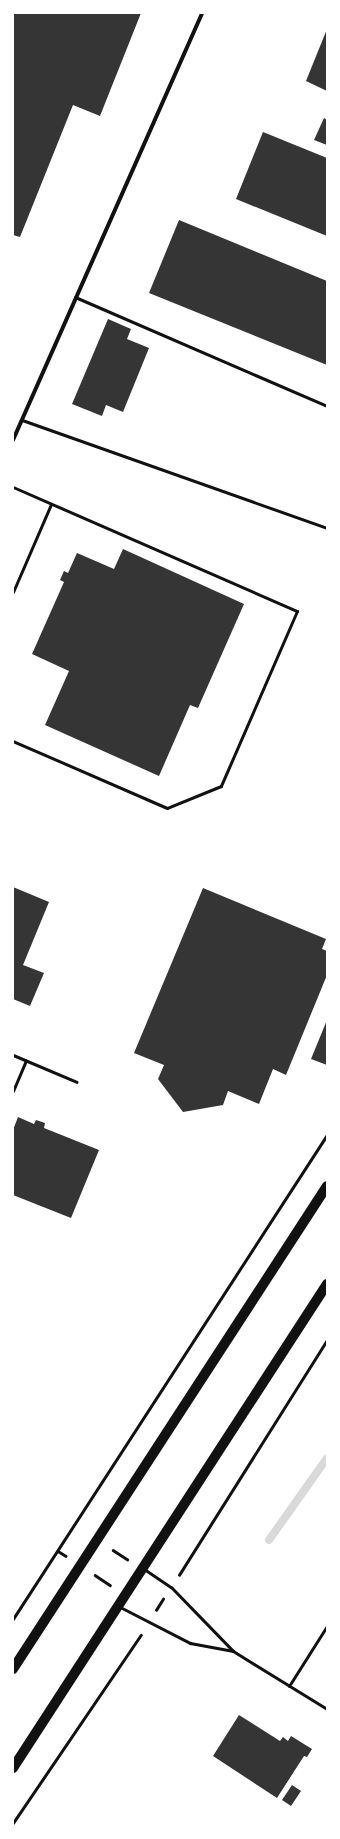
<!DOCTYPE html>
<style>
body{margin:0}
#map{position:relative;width:340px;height:1839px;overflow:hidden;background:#fff;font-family:Merriweather,serif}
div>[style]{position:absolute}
.stream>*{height:8px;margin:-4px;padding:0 4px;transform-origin:4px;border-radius:4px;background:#d9d9d9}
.building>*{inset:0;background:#353535}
.path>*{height:2.5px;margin:-1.25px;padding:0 1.25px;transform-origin:1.25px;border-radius:1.25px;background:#111}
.service>*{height:3px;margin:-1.5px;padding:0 1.5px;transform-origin:1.5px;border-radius:1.5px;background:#111}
.minor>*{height:4px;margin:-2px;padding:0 2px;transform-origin:2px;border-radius:2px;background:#111}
.primary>*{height:10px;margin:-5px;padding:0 5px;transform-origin:5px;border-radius:5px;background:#111}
span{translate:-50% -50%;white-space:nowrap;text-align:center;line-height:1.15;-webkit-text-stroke:4px #fff;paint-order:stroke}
.frame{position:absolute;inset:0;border:14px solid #fff;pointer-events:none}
</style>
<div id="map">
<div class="stream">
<i style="left:269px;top:1540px;width:100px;rotate:-54.7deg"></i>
</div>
<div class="building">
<i style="clip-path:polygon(13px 13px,141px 13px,100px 116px,73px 105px,20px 237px,13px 235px)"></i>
<i style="clip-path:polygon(327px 29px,327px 91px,306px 81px)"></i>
<i style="clip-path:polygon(324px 118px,327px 120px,327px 145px,314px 140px)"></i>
<i style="clip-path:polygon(263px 132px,327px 158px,327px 236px,236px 199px)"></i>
<i style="clip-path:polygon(179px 220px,327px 281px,327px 365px,149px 293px)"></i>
<i style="clip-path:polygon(108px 319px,131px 329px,127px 339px,149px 348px,123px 412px,106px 405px,102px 416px,72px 404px)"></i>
<i style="clip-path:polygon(123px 549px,244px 604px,198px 708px,190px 705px,159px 776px,45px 725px,69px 671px,32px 654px,64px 582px,60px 580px,64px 571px,68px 573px,77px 553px,114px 569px)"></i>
<i style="clip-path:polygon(13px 887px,49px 902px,23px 965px,44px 973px,30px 1006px,13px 999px)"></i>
<i style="clip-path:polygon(203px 888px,326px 939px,322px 949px,327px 951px,327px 975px,286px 1075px,273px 1069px,259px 1104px,228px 1091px,223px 1105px,183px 1112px,158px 1079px,164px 1065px,134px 1053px)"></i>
<i style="clip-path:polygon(327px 1020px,327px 1065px,311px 1059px)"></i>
<i style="clip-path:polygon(18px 1117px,34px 1124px,36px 1120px,45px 1123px,44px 1128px,99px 1150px,71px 1218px,13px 1195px,13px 1130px)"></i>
<i style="clip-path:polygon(239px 1715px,280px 1741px,283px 1737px,288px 1741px,291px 1736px,312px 1749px,307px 1757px,304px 1756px,277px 1798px,213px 1756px)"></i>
<i style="clip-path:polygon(292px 1785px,301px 1791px,291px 1806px,282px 1800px)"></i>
</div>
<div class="path">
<i style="left:113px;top:1550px;width:17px;rotate:33deg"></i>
<i style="left:58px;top:1551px;width:9px;rotate:32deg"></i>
<i style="left:95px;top:1575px;width:18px;rotate:34deg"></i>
<i style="left:179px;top:1575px;width:278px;rotate:-57.8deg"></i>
<i style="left:156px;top:1610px;width:13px;rotate:-58deg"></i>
<i style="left:13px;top:1619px;width:577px;rotate:-57.03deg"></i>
<i style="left:13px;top:1823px;width:227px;rotate:-55.8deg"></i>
</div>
<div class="service">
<i style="left:75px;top:297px;width:275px;rotate:23.4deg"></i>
<i style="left:22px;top:420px;width:324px;rotate:19.5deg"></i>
<i style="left:13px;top:487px;width:310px;rotate:23.6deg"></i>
<i style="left:297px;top:611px;width:191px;rotate:113.5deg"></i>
<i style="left:221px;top:786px;width:58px;rotate:157.8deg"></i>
<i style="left:167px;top:808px;width:168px;rotate:-156.5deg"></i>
<i style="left:13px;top:592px;width:96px;rotate:-66.6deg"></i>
<i style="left:13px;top:1055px;width:69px;rotate:22.9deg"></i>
<i style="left:13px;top:1091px;width:33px;rotate:-67deg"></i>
<i style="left:144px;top:1569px;width:32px;rotate:34deg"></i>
<i style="left:171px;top:1587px;width:89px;rotate:45.9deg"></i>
<i style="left:233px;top:1651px;width:110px;rotate:31.7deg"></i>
<i style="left:120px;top:1607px;width:79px;rotate:27.2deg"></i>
<i style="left:190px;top:1643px;width:44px;rotate:10.5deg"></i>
<i style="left:289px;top:1686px;width:71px;rotate:-57.7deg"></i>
</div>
<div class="minor">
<i style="left:13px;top:440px;width:467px;rotate:-66.1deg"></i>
</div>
<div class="primary">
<i style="left:13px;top:1669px;width:576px;rotate:-56.97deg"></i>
<i style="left:13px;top:1768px;width:577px;rotate:-57.03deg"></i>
</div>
<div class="frame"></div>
</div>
